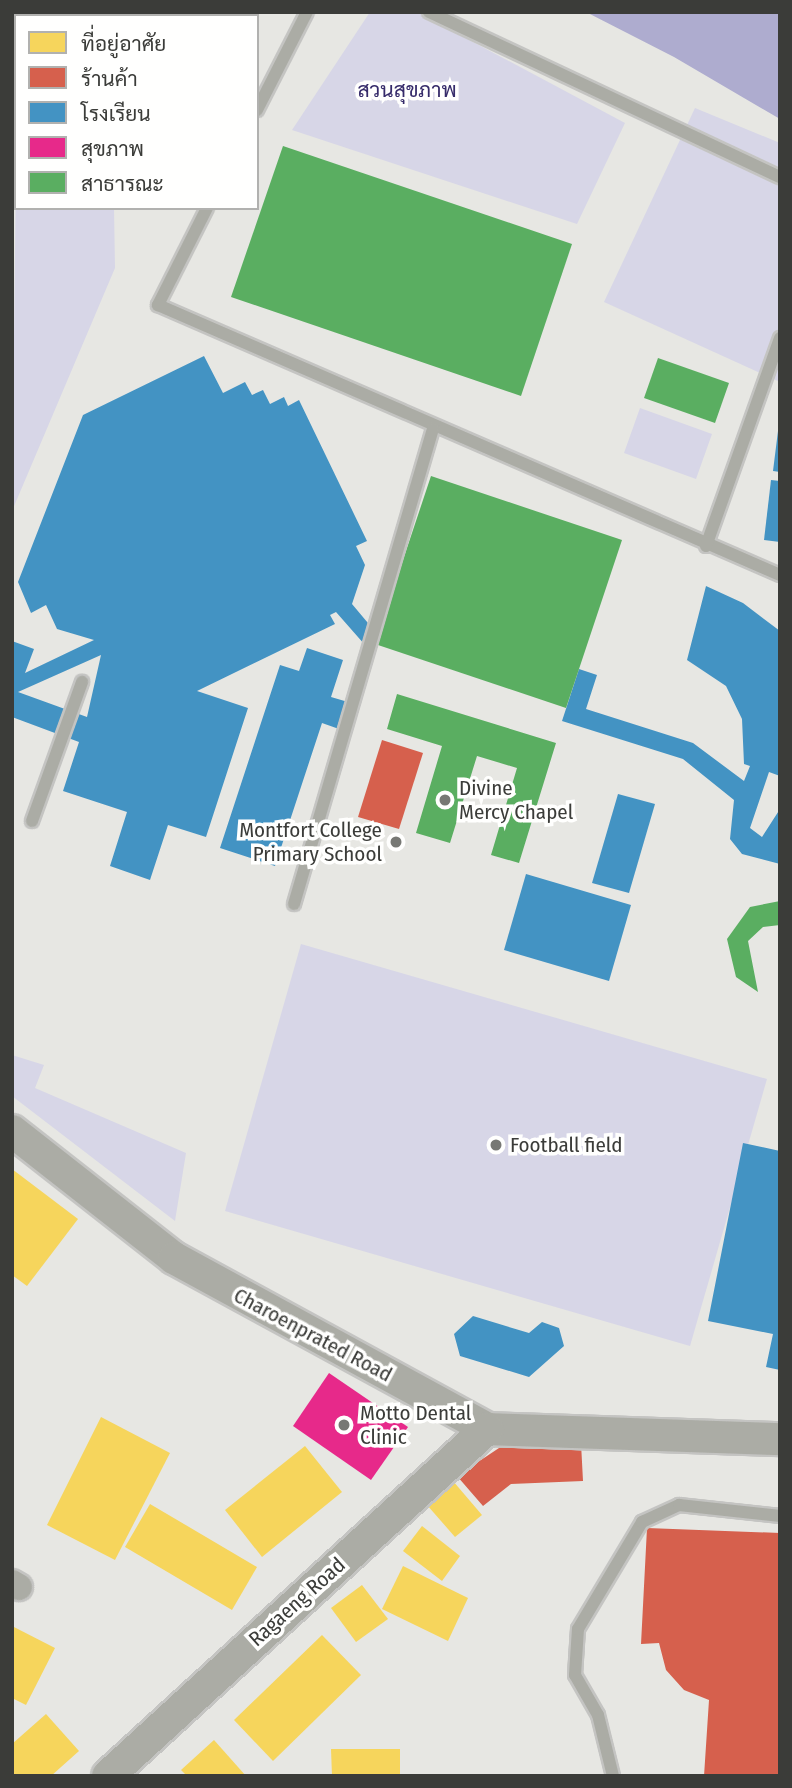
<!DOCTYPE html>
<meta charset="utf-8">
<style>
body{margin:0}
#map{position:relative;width:792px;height:1788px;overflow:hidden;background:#e7e7e3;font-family:"Fira Sans Condensed",Sarabun,sans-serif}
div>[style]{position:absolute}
.green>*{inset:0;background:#d7d6e7}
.water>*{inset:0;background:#aeaccf}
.homes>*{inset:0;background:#f6d55c}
.shops>*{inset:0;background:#d6604d}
.schools>*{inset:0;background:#4393c3}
.health>*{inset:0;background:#e7298a}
.public>*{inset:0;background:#5aae61}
.roads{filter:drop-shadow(2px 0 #c4c4c2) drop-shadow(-2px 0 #c4c4c2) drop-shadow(0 2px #c4c4c2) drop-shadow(0 -2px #c4c4c2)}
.service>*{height:12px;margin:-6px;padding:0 6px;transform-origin:6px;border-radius:6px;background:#abaca5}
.minor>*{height:26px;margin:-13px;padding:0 13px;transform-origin:13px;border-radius:13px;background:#abaca5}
.tertiary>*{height:32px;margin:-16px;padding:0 16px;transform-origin:16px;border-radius:16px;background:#abaca5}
.dots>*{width:19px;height:19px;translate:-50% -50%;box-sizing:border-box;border:4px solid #fffffe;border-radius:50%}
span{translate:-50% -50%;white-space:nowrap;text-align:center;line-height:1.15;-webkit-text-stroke:7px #fffffe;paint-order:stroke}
.park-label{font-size:21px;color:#362b6a}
.poi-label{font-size:21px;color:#3b3c39}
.left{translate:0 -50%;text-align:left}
.right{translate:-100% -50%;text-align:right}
.street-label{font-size:21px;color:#3b3c39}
.frame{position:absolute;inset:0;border:14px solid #3b3c39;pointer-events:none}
.legend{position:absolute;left:14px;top:14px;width:245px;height:196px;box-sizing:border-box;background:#fffffe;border:2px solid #b1b1af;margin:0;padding:9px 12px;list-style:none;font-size:21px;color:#3b3c39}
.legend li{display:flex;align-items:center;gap:14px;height:35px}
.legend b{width:35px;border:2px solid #b1b1af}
</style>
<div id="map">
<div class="green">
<i style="clip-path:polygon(370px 12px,417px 12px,625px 123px,577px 224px,292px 130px)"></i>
<i style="clip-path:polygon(695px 108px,780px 143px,780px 382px,604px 302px)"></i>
<i style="clip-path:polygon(16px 167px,16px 208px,114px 208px,115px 268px,12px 511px)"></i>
<i style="clip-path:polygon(640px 408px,712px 434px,696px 479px,624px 453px)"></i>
<i style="clip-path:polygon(301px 944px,767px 1079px,690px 1346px,225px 1211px)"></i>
<i style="clip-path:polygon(12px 1055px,44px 1065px,35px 1088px,186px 1153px,175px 1221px,12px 1096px)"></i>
</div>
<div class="water">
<i style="clip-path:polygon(586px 12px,780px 12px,780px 119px,674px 57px)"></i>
</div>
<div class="homes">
<i style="clip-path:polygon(12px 53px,16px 56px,12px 85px)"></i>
<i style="clip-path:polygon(16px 91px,16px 124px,12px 120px)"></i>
<i style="clip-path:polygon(12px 1169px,78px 1219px,27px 1286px,12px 1275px)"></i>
<i style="clip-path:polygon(101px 1417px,170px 1453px,115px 1560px,47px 1525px)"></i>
<i style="clip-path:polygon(305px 1446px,342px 1492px,262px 1557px,225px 1510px)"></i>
<i style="clip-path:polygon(453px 1481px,482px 1515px,455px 1537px,427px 1505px)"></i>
<i style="clip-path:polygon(150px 1504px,257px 1567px,232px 1610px,125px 1547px)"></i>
<i style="clip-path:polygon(422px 1526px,460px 1556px,442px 1581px,403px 1551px)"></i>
<i style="clip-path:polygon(403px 1566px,468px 1598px,448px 1641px,382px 1609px)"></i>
<i style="clip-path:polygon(362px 1585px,388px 1619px,356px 1642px,331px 1608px)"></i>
<i style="clip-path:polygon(12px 1626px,55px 1648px,26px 1705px,12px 1698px)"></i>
<i style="clip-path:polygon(322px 1635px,361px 1675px,273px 1761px,234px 1720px)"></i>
<i style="clip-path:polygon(46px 1714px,79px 1751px,51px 1776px,12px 1776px,12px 1744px)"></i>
<i style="clip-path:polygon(214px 1740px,246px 1776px,187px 1776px,181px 1770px)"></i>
<i style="clip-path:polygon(331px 1749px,400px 1749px,400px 1776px,332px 1776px)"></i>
</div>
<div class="shops">
<i style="clip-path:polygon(382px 740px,423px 753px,399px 829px,358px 817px)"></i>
<i style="clip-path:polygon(581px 1443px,583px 1481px,511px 1484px,483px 1506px,457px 1476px,505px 1444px)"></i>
<i style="clip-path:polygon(647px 1528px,780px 1533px,780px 1776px,704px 1776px,709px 1700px,684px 1690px,666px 1670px,659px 1643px,641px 1644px)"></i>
</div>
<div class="schools">
<i style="clip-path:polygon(12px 12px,49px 12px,54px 16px,16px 16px,16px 25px)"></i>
<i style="clip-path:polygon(120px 12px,152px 12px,150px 16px)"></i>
<i style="clip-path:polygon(173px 12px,230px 12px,235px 16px,171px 16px)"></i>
<i style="clip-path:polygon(evenodd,204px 356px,223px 393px,245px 382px,252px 395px,263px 390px,270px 404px,284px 397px,288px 406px,299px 400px,367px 541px,356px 546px,365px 565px,352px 604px,378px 635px,372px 653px,336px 612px,330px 615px,335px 624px,197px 691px,248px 708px,206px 837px,168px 825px,150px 880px,110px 866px,127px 812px,63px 791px,79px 742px,12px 717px,12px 641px,34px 649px,25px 673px,94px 640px,57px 629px,46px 605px,31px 613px,18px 582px,83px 415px,204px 356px,101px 655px,87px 717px,18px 692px,101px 655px)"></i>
<i style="clip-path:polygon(778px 431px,780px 431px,780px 472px,773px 471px)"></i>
<i style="clip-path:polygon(771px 480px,780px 481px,780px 542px,764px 540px)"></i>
<i style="clip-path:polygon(706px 586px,743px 603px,780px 631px,780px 776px,769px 772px,750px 828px,762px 837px,780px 809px,780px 864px,742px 854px,730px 839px,734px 800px,683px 759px,562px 721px,579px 669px,597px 675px,586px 709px,693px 743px,744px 781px,750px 766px,744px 764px,742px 719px,726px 686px,687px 660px)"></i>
<i style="clip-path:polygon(307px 648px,343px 660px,331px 697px,348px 702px,339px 729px,322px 723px,275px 866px,220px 848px,280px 665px,299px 671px)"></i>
<i style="clip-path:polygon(618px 794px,655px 804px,629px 893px,592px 883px)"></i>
<i style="clip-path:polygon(526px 874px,631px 905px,609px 981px,504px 950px)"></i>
<i style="clip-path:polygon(743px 1143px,780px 1151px,780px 1370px,766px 1367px,773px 1334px,708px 1321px)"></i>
<i style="clip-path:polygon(473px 1316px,529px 1333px,542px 1322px,559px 1328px,564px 1346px,529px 1377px,460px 1356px,454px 1334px)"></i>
</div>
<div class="health">
<i style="clip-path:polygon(329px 1373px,408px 1427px,371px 1480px,293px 1426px)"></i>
</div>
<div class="public">
<i style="clip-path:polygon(283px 146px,572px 244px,521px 396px,231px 297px)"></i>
<i style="clip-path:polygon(658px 358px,729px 383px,715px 423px,644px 398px)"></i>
<i style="clip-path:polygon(431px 476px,622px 540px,566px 708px,375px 644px)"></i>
<i style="clip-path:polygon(397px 694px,556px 743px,519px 863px,491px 855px,517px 768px,477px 756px,450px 843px,416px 833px,442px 746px,387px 729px)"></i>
<i style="clip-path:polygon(780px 901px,780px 925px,763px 927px,748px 941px,758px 992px,736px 977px,727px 939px,750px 907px)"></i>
</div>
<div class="roads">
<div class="service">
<i style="left:429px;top:12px;width:388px;rotate:25.2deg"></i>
<i style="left:257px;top:110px;width:110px;rotate:-63deg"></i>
<i style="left:207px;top:208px;width:109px;rotate:116.8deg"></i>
<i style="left:158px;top:305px;width:678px;rotate:23.46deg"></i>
<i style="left:706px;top:546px;width:221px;rotate:-70.4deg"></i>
<i style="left:32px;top:821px;width:148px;rotate:-70.2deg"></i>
<i style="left:294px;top:904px;width:495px;rotate:-73.7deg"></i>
<i style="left:613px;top:1776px;width:63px;rotate:-103.8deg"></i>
<i style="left:598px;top:1715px;width:46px;rotate:-119.9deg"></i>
<i style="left:575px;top:1675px;width:46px;rotate:-86.3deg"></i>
<i style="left:578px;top:1629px;width:125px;rotate:-59.1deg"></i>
<i style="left:642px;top:1522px;width:41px;rotate:-24.7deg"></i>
<i style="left:679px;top:1505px;width:102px;rotate:6.2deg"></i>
</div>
<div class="minor">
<i style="left:12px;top:1583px;width:8px;rotate:30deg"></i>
</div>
<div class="tertiary">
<i style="left:12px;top:1131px;width:206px;rotate:38.1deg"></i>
<i style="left:174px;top:1258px;width:357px;rotate:28.6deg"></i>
<i style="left:487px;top:1429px;width:293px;rotate:2deg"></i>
<i style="left:108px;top:1776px;width:514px;rotate:-42.48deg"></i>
</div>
</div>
<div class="dots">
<i style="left:445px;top:800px;background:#777874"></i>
<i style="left:396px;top:842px;background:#777874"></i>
<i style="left:496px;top:1145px;background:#777874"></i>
<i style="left:344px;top:1425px;background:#777874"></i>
</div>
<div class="park-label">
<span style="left:407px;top:90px">สวนสุขภาพ</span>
</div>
<div class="poi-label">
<span class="left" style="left:459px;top:800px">Divine<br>Mercy Chapel</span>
<span class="right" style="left:382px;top:842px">Montfort College<br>Primary School</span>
<span class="left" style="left:510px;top:1145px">Football field</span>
<span class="left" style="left:360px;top:1425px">Motto Dental<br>Clinic</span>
</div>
<div class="street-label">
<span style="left:313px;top:1335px;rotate:28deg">Charoenprated Road</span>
<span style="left:297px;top:1602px;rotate:-42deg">Ragaeng Road</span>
</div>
<div class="frame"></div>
<ul class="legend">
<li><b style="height:19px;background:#f6d55c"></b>ที่อยู่อาศัย</li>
<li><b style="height:19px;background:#d6604d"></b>ร้านค้า</li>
<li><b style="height:19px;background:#4393c3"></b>โรงเรียน</li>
<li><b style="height:19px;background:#e7298a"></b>สุขภาพ</li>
<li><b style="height:19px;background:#5aae61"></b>สาธารณะ</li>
</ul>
</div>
